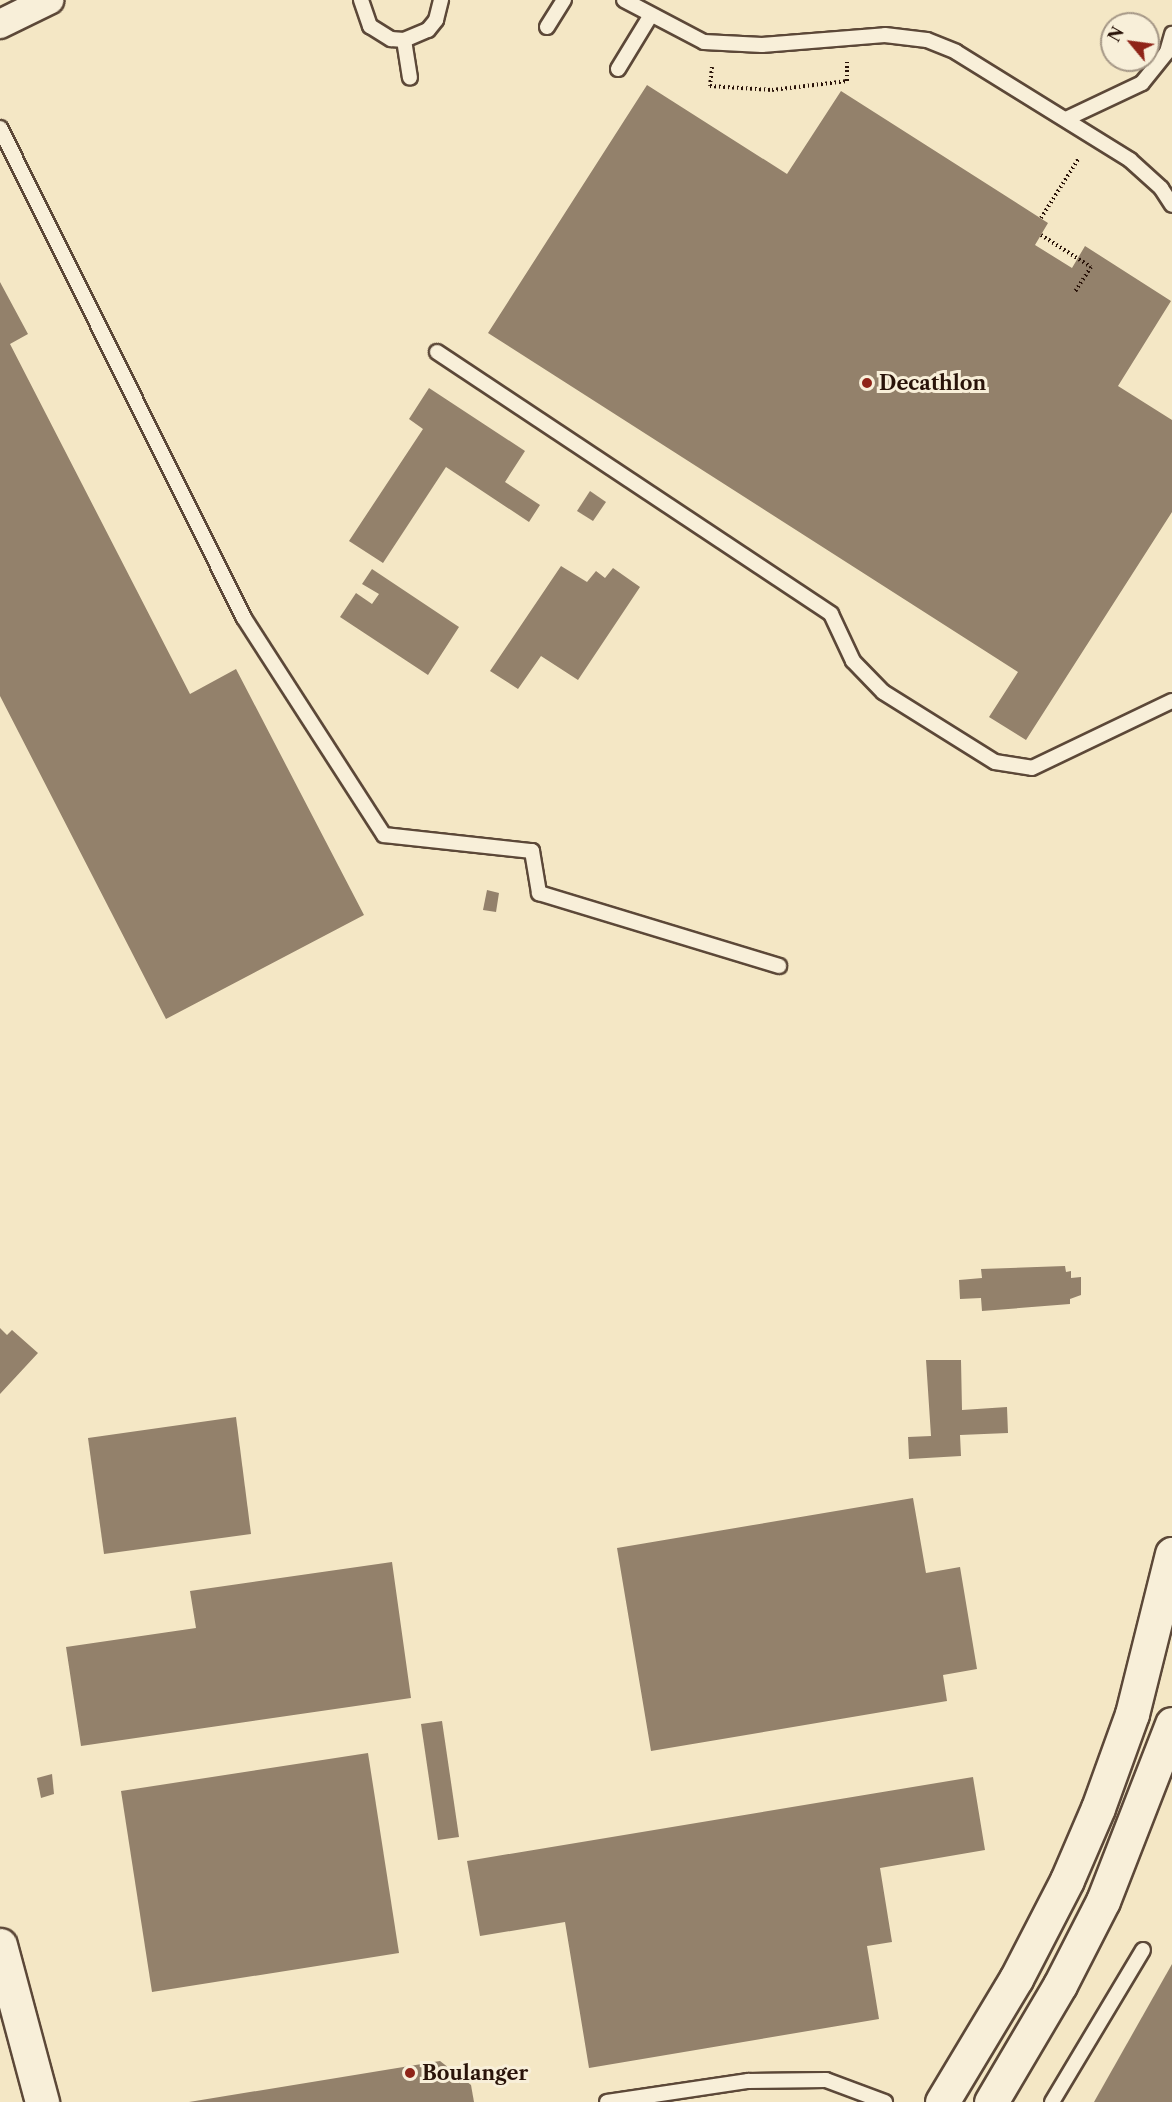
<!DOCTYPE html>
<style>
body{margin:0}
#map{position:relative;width:1172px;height:2102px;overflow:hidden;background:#f4e7c5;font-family:"Libre Caslon Text",serif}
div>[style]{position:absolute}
.building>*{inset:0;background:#93816b}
.path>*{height:4px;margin-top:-2px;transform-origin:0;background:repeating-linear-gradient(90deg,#291309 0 1.5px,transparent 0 4.5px)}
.roads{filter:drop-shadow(2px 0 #5c4838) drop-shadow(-2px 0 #5c4838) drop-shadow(0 2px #5c4838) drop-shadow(0 -2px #5c4838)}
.service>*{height:14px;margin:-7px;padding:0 7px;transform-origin:7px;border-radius:7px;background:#f8efd9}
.minor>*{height:28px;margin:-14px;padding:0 14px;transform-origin:14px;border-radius:14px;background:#f8efd9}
.tertiary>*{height:33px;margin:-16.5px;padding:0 16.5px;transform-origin:16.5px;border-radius:16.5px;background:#f8efd9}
.secondary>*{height:33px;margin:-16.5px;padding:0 16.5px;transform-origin:16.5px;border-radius:16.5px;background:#f8efd9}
.dots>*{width:16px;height:16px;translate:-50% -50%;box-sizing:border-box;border:3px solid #f8efd9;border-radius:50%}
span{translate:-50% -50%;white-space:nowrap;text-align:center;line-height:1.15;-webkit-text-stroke:6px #f8efd9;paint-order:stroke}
.poi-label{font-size:20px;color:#291309;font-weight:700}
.left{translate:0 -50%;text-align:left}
.north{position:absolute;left:1100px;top:12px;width:60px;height:60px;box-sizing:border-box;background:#f8efd9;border:2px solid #a59786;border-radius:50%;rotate:299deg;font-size:16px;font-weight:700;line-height:24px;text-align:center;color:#291309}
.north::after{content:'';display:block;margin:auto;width:21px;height:27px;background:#8f2418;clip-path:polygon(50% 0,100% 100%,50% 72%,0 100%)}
</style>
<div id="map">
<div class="building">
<i style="clip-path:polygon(647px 85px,787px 174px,841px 91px,1048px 223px,1035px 245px,1072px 268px,1085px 246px,1171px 301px,1118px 386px,1172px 420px,1172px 512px,1026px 740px,989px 717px,1018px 672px,488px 333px)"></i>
<i style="clip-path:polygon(0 282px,28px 334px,10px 344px,190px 694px,236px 669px,364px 915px,166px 1019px,0 696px)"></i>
<i style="clip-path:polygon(429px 388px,525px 451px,505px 482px,540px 505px,529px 522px,446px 467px,383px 563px,349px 541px,423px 429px,409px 419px)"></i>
<i style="clip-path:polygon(590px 491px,606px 502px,593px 521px,577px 511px)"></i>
<i style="clip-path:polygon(561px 566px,587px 582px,596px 571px,605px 578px,613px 568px,640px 587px,578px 680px,541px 656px,518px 689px,490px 671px)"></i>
<i style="clip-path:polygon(372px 569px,459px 627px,428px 675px,340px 617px,356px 593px,372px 604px,379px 594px,362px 584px)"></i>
<i style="clip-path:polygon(487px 890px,499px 893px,496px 912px,483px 910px)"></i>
<i style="clip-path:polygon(1065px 1266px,1066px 1272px,1071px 1271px,1071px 1278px,1081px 1277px,1081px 1295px,1070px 1299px,1070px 1304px,982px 1311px,981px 1298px,960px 1299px,959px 1280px,982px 1278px,981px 1269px)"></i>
<i style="clip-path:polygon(0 1328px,7px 1335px,12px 1330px,38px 1353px,0 1394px)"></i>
<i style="clip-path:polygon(926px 1360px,961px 1360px,962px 1410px,1007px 1407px,1008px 1433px,960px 1435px,961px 1456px,909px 1459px,908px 1437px,931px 1436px)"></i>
<i style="clip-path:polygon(236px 1417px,251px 1534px,104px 1554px,88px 1438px)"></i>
<i style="clip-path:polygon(913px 1498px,926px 1573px,960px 1567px,977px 1669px,943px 1675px,947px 1701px,651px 1751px,617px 1548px)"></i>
<i style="clip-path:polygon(392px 1562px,411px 1698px,81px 1746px,66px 1647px,196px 1628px,190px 1591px)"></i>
<i style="clip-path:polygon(442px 1721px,459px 1837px,438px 1840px,421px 1724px)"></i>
<i style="clip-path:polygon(368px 1753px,399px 1953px,152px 1992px,121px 1791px)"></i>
<i style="clip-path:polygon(52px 1774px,54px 1794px,41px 1798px,37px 1778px)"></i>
<i style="clip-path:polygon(973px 1777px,985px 1850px,880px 1868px,892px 1942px,867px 1946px,879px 2019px,589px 2068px,565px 1922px,480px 1936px,467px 1861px)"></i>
<i style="clip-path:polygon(1172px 1964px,1172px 2102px,1094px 2102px)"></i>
<i style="clip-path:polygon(440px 2061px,471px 2085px,474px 2102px,189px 2102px)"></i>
</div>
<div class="path">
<i style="left:712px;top:67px;width:19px;rotate:96deg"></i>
<i style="left:710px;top:86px;width:62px;rotate:3.7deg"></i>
<i style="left:772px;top:90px;width:76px;rotate:-6.8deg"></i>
<i style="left:847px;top:81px;width:19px;rotate:-90deg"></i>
<i style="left:1041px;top:218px;width:71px;rotate:-57.7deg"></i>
<i style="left:1041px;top:235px;width:59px;rotate:32.6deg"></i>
<i style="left:1091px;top:267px;width:31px;rotate:123deg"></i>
</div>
<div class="roads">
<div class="service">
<i style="left:361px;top:0;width:28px;rotate:71deg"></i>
<i style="left:370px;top:26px;width:25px;rotate:32deg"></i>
<i style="left:391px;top:39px;width:13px;rotate:4deg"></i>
<i style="left:404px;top:40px;width:26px;rotate:-23deg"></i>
<i style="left:428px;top:30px;width:13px;rotate:-51deg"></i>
<i style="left:436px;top:20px;width:21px;rotate:-76deg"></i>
<i style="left:624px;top:0;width:90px;rotate:27.7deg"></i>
<i style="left:704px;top:42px;width:58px;rotate:3deg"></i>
<i style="left:762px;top:45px;width:123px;rotate:-4.6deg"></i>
<i style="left:885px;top:35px;width:42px;rotate:6.8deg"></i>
<i style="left:927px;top:40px;width:31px;rotate:22deg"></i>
<i style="left:956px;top:52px;width:205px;rotate:31.8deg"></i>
<i style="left:1130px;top:160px;width:42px;rotate:42.1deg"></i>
<i style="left:1161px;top:188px;width:20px;rotate:57deg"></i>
<i style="left:547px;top:27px;width:32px;rotate:-58deg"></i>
<i style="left:404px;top:40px;width:38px;rotate:81deg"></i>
<i style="left:618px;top:69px;width:63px;rotate:-58.6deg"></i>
<i style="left:1066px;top:119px;width:84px;rotate:-25.3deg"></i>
<i style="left:1142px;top:83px;width:40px;rotate:-51deg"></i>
<i style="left:1167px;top:52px;width:19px;rotate:-74deg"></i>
<i style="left:0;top:128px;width:547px;rotate:63.53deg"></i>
<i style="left:244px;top:618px;width:258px;rotate:57.2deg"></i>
<i style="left:384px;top:835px;width:149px;rotate:6.2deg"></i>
<i style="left:532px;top:851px;width:43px;rotate:80.5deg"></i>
<i style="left:539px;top:893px;width:251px;rotate:16.9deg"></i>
<i style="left:437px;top:352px;width:473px;rotate:33.6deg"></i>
<i style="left:831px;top:614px;width:52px;rotate:64.9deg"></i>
<i style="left:853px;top:661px;width:43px;rotate:45.9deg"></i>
<i style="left:883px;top:692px;width:132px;rotate:32deg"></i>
<i style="left:995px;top:762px;width:37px;rotate:9deg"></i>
<i style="left:1032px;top:768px;width:155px;rotate:-25.6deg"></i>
<i style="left:607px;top:2102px;width:143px;rotate:-8.5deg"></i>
<i style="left:748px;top:2081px;width:78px;rotate:-0.7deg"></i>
<i style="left:826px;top:2080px;width:63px;rotate:20.4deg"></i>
<i style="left:1052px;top:2102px;width:177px;rotate:-59.1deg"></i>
</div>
<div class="minor">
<i style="left:0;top:24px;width:55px;rotate:-26.1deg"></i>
</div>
<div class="tertiary">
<i style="left:0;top:1945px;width:163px;rotate:75deg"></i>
</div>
<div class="secondary">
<i style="left:942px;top:2102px;width:144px;rotate:-59deg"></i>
<i style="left:1016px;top:1979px;width:111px;rotate:-62.7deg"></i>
<i style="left:1067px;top:1880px;width:78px;rotate:-66.7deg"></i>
<i style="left:1098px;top:1808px;width:100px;rotate:-70.1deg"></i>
<i style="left:1132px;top:1714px;width:165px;rotate:-76deg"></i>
<i style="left:991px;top:2102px;width:136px;rotate:-59.5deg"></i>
<i style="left:1060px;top:1985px;width:94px;rotate:-62.9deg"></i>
<i style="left:1103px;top:1901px;width:190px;rotate:-68.7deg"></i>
</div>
</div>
<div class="dots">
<i style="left:867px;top:383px;background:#8f2418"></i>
<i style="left:410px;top:2073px;background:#8f2418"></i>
</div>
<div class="poi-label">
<span class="left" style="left:879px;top:383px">Decathlon</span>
<span class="left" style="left:422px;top:2073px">Boulanger</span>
</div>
<div class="north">N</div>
</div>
